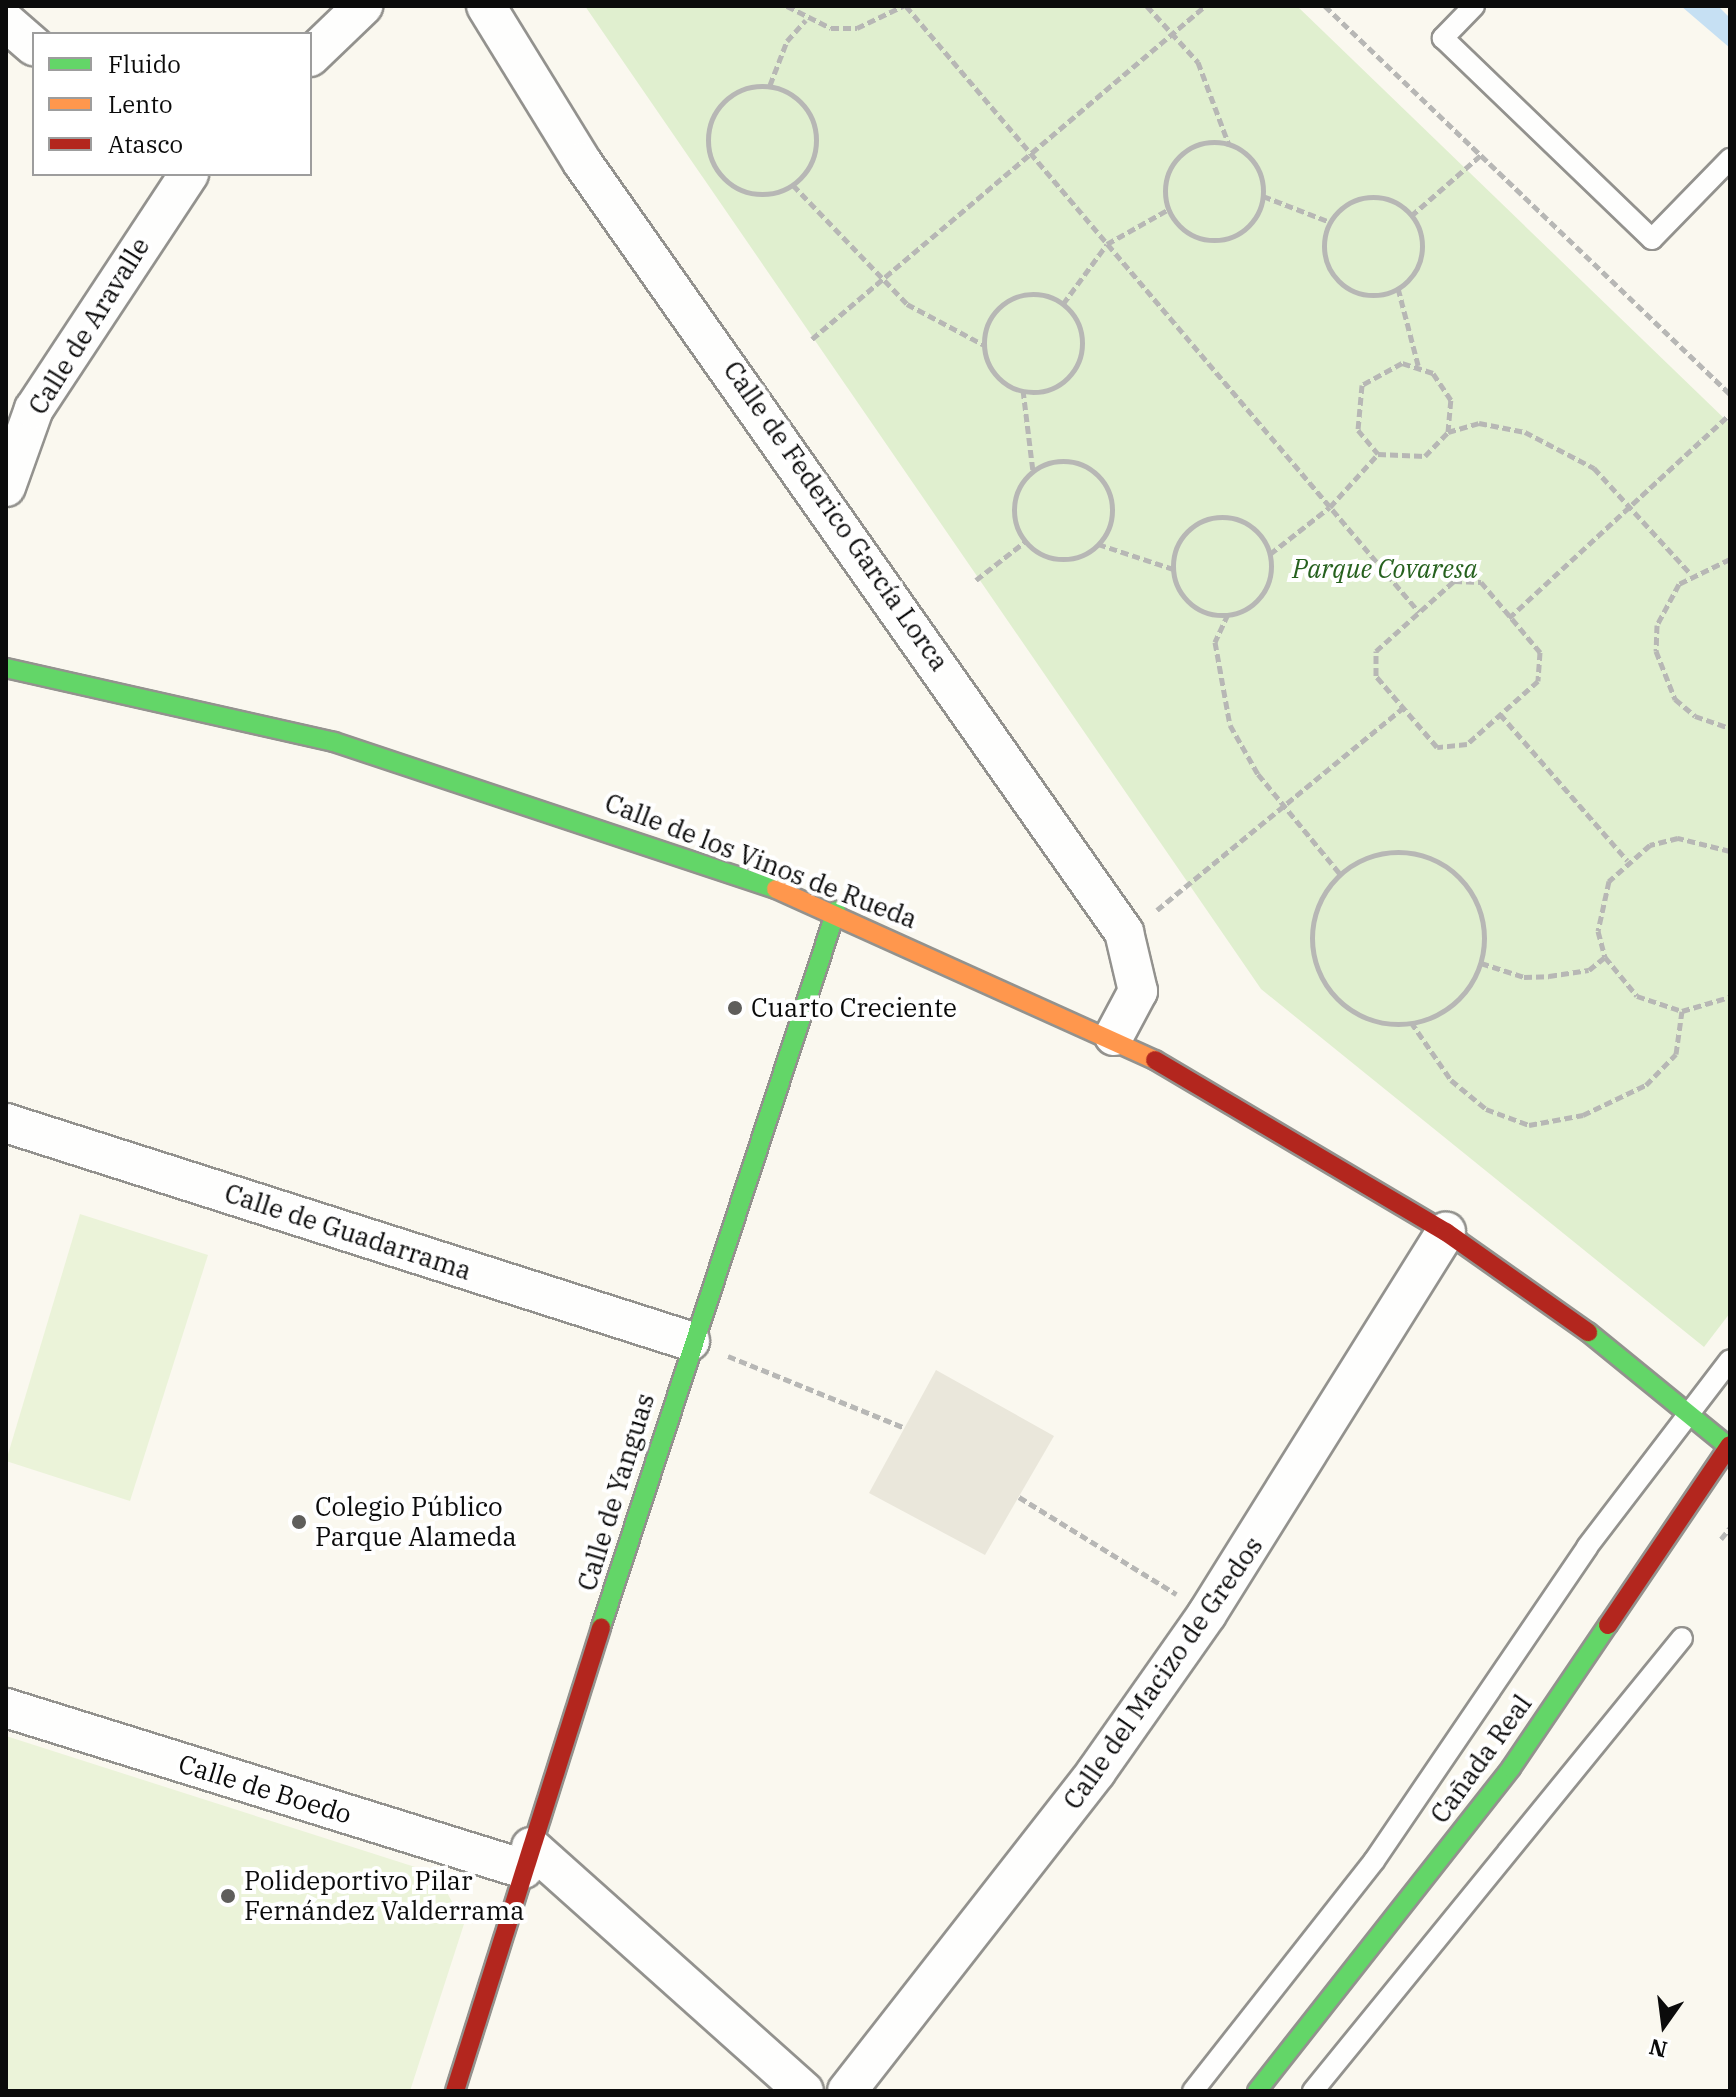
<!DOCTYPE html>
<meta charset="utf-8">
<style>
body{margin:0}
#map{position:relative;width:1736px;height:2097px;overflow:hidden;background:#faf8ef;font-family:"IBM Plex Serif",serif}
div>[style]{position:absolute}
.green>*{inset:0;background:#e0efcf}
.pitch>*{inset:0;background:#ebf3d9}
.plaza>*{inset:0;background:#eae7db}
.water>*{inset:0;background:#c6e0f3}
.path>*{height:5px;margin-top:-2.5px;transform-origin:0;background:repeating-linear-gradient(90deg,#b7b7b5 0 8px,transparent 0 12px)}
.path>.ring{margin:-2.5px;padding:0;box-sizing:content-box;background:none;border:5px solid #b7b7b5;border-radius:50%}
.roads{filter:drop-shadow(2px 0 #93928e) drop-shadow(-2px 0 #93928e) drop-shadow(0 2px #93928e) drop-shadow(0 -2px #93928e)}
.lane>*{height:20px;margin:-10px;padding:0 10px;transform-origin:10px;border-radius:10px;background:#fefefd}
.street>*{height:38px;margin:-19px;padding:0 19px;transform-origin:19px;border-radius:19px;background:#fefefd}
.fast>*{height:18px;margin:-9px;padding:0 9px;transform-origin:9px;border-radius:9px;background:#63d668}
.slow>*{height:18px;margin:-9px;padding:0 9px;transform-origin:9px;border-radius:9px;background:#ff974d}
.jam>*{height:18px;margin:-9px;padding:0 9px;transform-origin:9px;border-radius:9px;background:#b3261e}
.dots>*{width:22px;height:22px;translate:-50% -50%;box-sizing:border-box;border:4px solid #fff;border-radius:50%}
span{translate:-50% -50%;white-space:nowrap;text-align:center;line-height:1.15;-webkit-text-stroke:8px #fff;paint-order:stroke}
.street-label{font-size:26px;color:#0b0b0b}
.park-label{font-size:26px;color:#26611e;font-style:italic}
.poi-label{font-size:26px;color:#0b0b0b}
.left{translate:0 -50%;text-align:left}
.frame{position:absolute;inset:0;border:8px solid #0b0b0b;pointer-events:none}
.legend{position:absolute;left:32px;top:32px;width:280px;height:144px;box-sizing:border-box;background:#fff;border:2px solid #9d9d9d;margin:0;padding:10px 14px;list-style:none;font-size:24px;color:#0b0b0b}
.legend li{display:flex;align-items:center;gap:16px;height:40px}
.legend b{width:40px;border:2px solid #9d9d9d}
.north{position:absolute;left:1624px;top:1985px;width:80px;height:80px;-webkit-text-stroke:6px #fff;paint-order:stroke;rotate:194deg;font-size:22px;font-weight:700;line-height:32px;text-align:center;color:#0b0b0b}
.north::after{content:'';display:block;margin:auto;width:28px;height:36px;background:#0b0b0b;clip-path:polygon(50% 0,100% 100%,50% 72%,0 100%)}
</style>
<div id="map">
<div class="green">
<i style="clip-path:polygon(585px 6px,1297px 6px,1730px 424px,1730px 1313px,1704px 1347px,1261px 989px)"></i>
</div>
<div class="pitch">
<i style="clip-path:polygon(80px 1214px,208px 1255px,130px 1501px,6px 1461px)"></i>
<i style="clip-path:polygon(6px 1736px,437px 1874px,464px 1924px,410px 2091px,6px 2091px)"></i>
</div>
<div class="plaza">
<i style="clip-path:polygon(936px 1370px,1054px 1436px,985px 1555px,869px 1493px)"></i>
</div>
<div class="water">
<i style="clip-path:polygon(1681px 6px,1718px 6px,1730px 18px,1730px 48px)"></i>
</div>
<div class="path">
<i style="left:787px;top:6px;width:49px;rotate:26.6deg"></i>
<i style="left:831px;top:28px;width:26px"></i>
<i style="left:857px;top:28px;width:51px;rotate:-25.6deg"></i>
<i style="left:906px;top:6px;width:794px;rotate:49.75deg"></i>
<i style="left:1147px;top:6px;width:76px;rotate:47.7deg"></i>
<i style="left:1198px;top:62px;width:89px;rotate:69.5deg"></i>
<i style="left:1325px;top:6px;width:561px;rotate:43.77deg"></i>
<i style="left:770px;top:85px;width:47px;rotate:-68.9deg"></i>
<i style="left:787px;top:41px;width:28px;rotate:-48deg"></i>
<i class="ring" style="left:708px;top:86px;width:103px;height:103px"></i>
<i class="ring" style="left:1165px;top:142px;width:93px;height:93px"></i>
<i style="left:793px;top:185px;width:165px;rotate:46.2deg"></i>
<i style="left:907px;top:304px;width:87px;rotate:28deg"></i>
<i style="left:1263px;top:196px;width:72px;rotate:21.2deg"></i>
<i class="ring" style="left:1324px;top:197px;width:93px;height:93px"></i>
<i style="left:1411px;top:216px;width:93px;rotate:-41.1deg"></i>
<i style="left:1398px;top:288px;width:80px;rotate:75.4deg"></i>
<i class="ring" style="left:984px;top:294px;width:93px;height:93px"></i>
<i style="left:1063px;top:304px;width:74px;rotate:-53.7deg"></i>
<i style="left:1107px;top:244px;width:71px;rotate:-29.4deg"></i>
<i style="left:812px;top:339px;width:515px;rotate:-40.28deg"></i>
<i style="left:1023px;top:390px;width:82px;rotate:83deg"></i>
<i style="left:1448px;top:432px;width:32px;rotate:-85deg"></i>
<i style="left:1451px;top:400px;width:32px;rotate:-124deg"></i>
<i style="left:1433px;top:373px;width:33px;rotate:-162deg"></i>
<i style="left:1402px;top:363px;width:46px;rotate:151.2deg"></i>
<i style="left:1362px;top:385px;width:45px;rotate:95.1deg"></i>
<i style="left:1358px;top:430px;width:31px;rotate:50deg"></i>
<i style="left:1378px;top:454px;width:47px;rotate:2.4deg"></i>
<i style="left:1425px;top:456px;width:33px;rotate:-46deg"></i>
<i style="left:1448px;top:432px;width:32px;rotate:-16deg"></i>
<i style="left:1479px;top:423px;width:47px;rotate:11.1deg"></i>
<i style="left:1525px;top:432px;width:78px;rotate:27.6deg"></i>
<i style="left:1594px;top:468px;width:142px;rotate:47.6deg"></i>
<i class="ring" style="left:1014px;top:461px;width:93px;height:93px"></i>
<i class="ring" style="left:1173px;top:517px;width:93px;height:93px"></i>
<i style="left:1098px;top:544px;width:79px;rotate:18.4deg"></i>
<i style="left:1270px;top:554px;width:76px;rotate:-38.1deg"></i>
<i style="left:1330px;top:507px;width:72px;rotate:-47.8deg"></i>
<i style="left:1730px;top:559px;width:57px;rotate:153.9deg"></i>
<i style="left:1679px;top:584px;width:47px;rotate:118.2deg"></i>
<i style="left:1657px;top:625px;width:26px;rotate:92deg"></i>
<i style="left:1656px;top:651px;width:52px;rotate:68.4deg"></i>
<i style="left:1675px;top:699px;width:26px;rotate:40deg"></i>
<i style="left:1695px;top:716px;width:37px;rotate:19deg"></i>
<i style="left:976px;top:580px;width:63px;rotate:-38deg"></i>
<i style="left:1454px;top:581px;width:27px;rotate:2deg"></i>
<i style="left:1481px;top:582px;width:92px;rotate:49.9deg"></i>
<i style="left:1540px;top:652px;width:29px;rotate:94deg"></i>
<i style="left:1538px;top:681px;width:95px;rotate:138.4deg"></i>
<i style="left:1467px;top:744px;width:30px;rotate:174deg"></i>
<i style="left:1437px;top:747px;width:94px;rotate:-130.7deg"></i>
<i style="left:1376px;top:676px;width:25px;rotate:-90deg"></i>
<i style="left:1376px;top:651px;width:105px;rotate:-41.9deg"></i>
<i style="left:1228px;top:614px;width:31px;rotate:115deg"></i>
<i style="left:1215px;top:642px;width:84px;rotate:79.8deg"></i>
<i style="left:1230px;top:725px;width:56px;rotate:60.3deg"></i>
<i style="left:1258px;top:774px;width:129px;rotate:50.6deg"></i>
<i style="left:1509px;top:618px;width:301px;rotate:-42.7deg"></i>
<i style="left:1500px;top:714px;width:194px;rotate:49deg"></i>
<i style="left:1730px;top:851px;width:54px;rotate:-166deg"></i>
<i style="left:1678px;top:838px;width:29px;rotate:166deg"></i>
<i style="left:1650px;top:845px;width:55px;rotate:138.7deg"></i>
<i style="left:1609px;top:881px;width:51px;rotate:102.4deg"></i>
<i style="left:1598px;top:931px;width:27px;rotate:75deg"></i>
<i style="left:1605px;top:957px;width:50px;rotate:50.6deg"></i>
<i style="left:1637px;top:996px;width:47px;rotate:18.4deg"></i>
<i style="left:1682px;top:1011px;width:50px;rotate:-16.3deg"></i>
<i class="ring" style="left:1312px;top:852px;width:167px;height:167px"></i>
<i style="left:1157px;top:910px;width:318px;rotate:-39.4deg"></i>
<i style="left:1481px;top:963px;width:45px;rotate:18deg"></i>
<i style="left:1524px;top:977px;width:25px;rotate:-2deg"></i>
<i style="left:1549px;top:976px;width:40px;rotate:-8.5deg"></i>
<i style="left:1589px;top:970px;width:21px;rotate:-39deg"></i>
<i style="left:1411px;top:1022px;width:70px;rotate:55.4deg"></i>
<i style="left:1451px;top:1080px;width:45px;rotate:39.6deg"></i>
<i style="left:1486px;top:1109px;width:46px;rotate:20.4deg"></i>
<i style="left:1529px;top:1125px;width:55px;rotate:-10.5deg"></i>
<i style="left:1583px;top:1115px;width:70px;rotate:-25.5deg"></i>
<i style="left:1646px;top:1085px;width:43px;rotate:-45.9deg"></i>
<i style="left:1676px;top:1054px;width:43px;rotate:-82.1deg"></i>
<i style="left:728px;top:1356px;width:191px;rotate:22.1deg"></i>
<i style="left:1019px;top:1497px;width:185px;rotate:31.7deg"></i>
<i style="left:1721px;top:1539px;width:14px;rotate:-51deg"></i>
</div>
<div class="roads">
<div class="lane">
<i style="left:1474px;top:6px;width:45px;rotate:134.1deg"></i>
<i style="left:1443px;top:38px;width:290px;rotate:43.9deg"></i>
<i style="left:1652px;top:239px;width:112px;rotate:-45.7deg"></i>
<i style="left:1193px;top:2091px;width:293px;rotate:-51.8deg"></i>
<i style="left:1374px;top:1861px;width:379px;rotate:-55.8deg"></i>
<i style="left:1587px;top:1547px;width:235px;rotate:-52.6deg"></i>
<i style="left:1313px;top:2091px;width:584px;rotate:-50.83deg"></i>
</div>
<div class="street">
<i style="left:486px;top:6px;width:183px;rotate:58.4deg"></i>
<i style="left:582px;top:162px;width:942px;rotate:54.86deg"></i>
<i style="left:1124px;top:932px;width:61px;rotate:76.7deg"></i>
<i style="left:1138px;top:991px;width:51px;rotate:118.1deg"></i>
<i style="left:6px;top:22px;width:37px;rotate:41deg"></i>
<i style="left:310px;top:57px;width:74px;rotate:-43.9deg"></i>
<i style="left:6px;top:487px;width:83px;rotate:-70.3deg"></i>
<i style="left:34px;top:409px;width:282px;rotate:-56.6deg"></i>
<i style="left:6px;top:1123px;width:718px;rotate:17.68deg"></i>
<i style="left:6px;top:1708px;width:542px;rotate:17.27deg"></i>
<i style="left:531px;top:1847px;width:366px;rotate:41.8deg"></i>
<i style="left:847px;top:2091px;width:405px;rotate:-52deg"></i>
<i style="left:1096px;top:1772px;width:193px;rotate:-54.9deg"></i>
<i style="left:1207px;top:1614px;width:451px;rotate:-58deg"></i>
</div>
<div class="fast">
<i style="left:6px;top:668px;width:336px;rotate:12.7deg"></i>
<i style="left:334px;top:742px;width:466px;rotate:18.4deg"></i>
<i style="left:1588px;top:1332px;width:182px;rotate:39.2deg"></i>
<i style="left:601px;top:1627px;width:754px;rotate:-71.83deg"></i>
<i style="left:1257px;top:2091px;width:411px;rotate:-51.8deg"></i>
<i style="left:1511px;top:1768px;width:173px;rotate:-55.9deg"></i>
</div>
<div class="slow">
<i style="left:776px;top:889px;width:416px;rotate:24.3deg"></i>
</div>
<div class="jam">
<i style="left:1155px;top:1060px;width:338px;rotate:30.6deg"></i>
<i style="left:1446px;top:1232px;width:174px;rotate:35.2deg"></i>
<i style="left:1608px;top:1625px;width:217px;rotate:-55.9deg"></i>
<i style="left:455px;top:2091px;width:486px;rotate:-72.5deg"></i>
</div>
</div>
<div class="dots">
<i style="left:735px;top:1008px;background:#5f5e5b"></i>
<i style="left:299px;top:1522px;background:#5f5e5b"></i>
<i style="left:228px;top:1896px;background:#5f5e5b"></i>
</div>
<div class="street-label">
<span style="left:89px;top:326px;rotate:-58deg">Calle de Aravalle</span>
<span style="left:836px;top:516px;rotate:55deg">Calle de Federico García Lorca</span>
<span style="left:761px;top:861px;rotate:21deg">Calle de los Vinos de Rueda</span>
<span style="left:348px;top:1232px;rotate:18deg">Calle de Guadarrama</span>
<span style="left:616px;top:1492px;rotate:-73deg">Calle de Yanguas</span>
<span style="left:1163px;top:1673px;rotate:-55deg">Calle del Macizo de Gredos</span>
<span style="left:1481px;top:1759px;rotate:-54deg">Cañada Real</span>
<span style="left:265px;top:1789px;rotate:17deg">Calle de Boedo</span>
</div>
<div class="park-label">
<span style="left:1385px;top:569px">Parque Covaresa</span>
</div>
<div class="poi-label">
<span class="left" style="left:751px;top:1008px">Cuarto Creciente</span>
<span class="left" style="left:315px;top:1522px">Colegio Público<br>Parque Alameda</span>
<span class="left" style="left:244px;top:1896px">Polideportivo Pilar<br>Fernández Valderrama</span>
</div>
<div class="frame"></div>
<ul class="legend">
<li><b style="height:10px;background:#63d668"></b>Fluido</li>
<li><b style="height:10px;background:#ff974d"></b>Lento</li>
<li><b style="height:10px;background:#b3261e"></b>Atasco</li>
</ul>
<div class="north">N</div>
</div>
